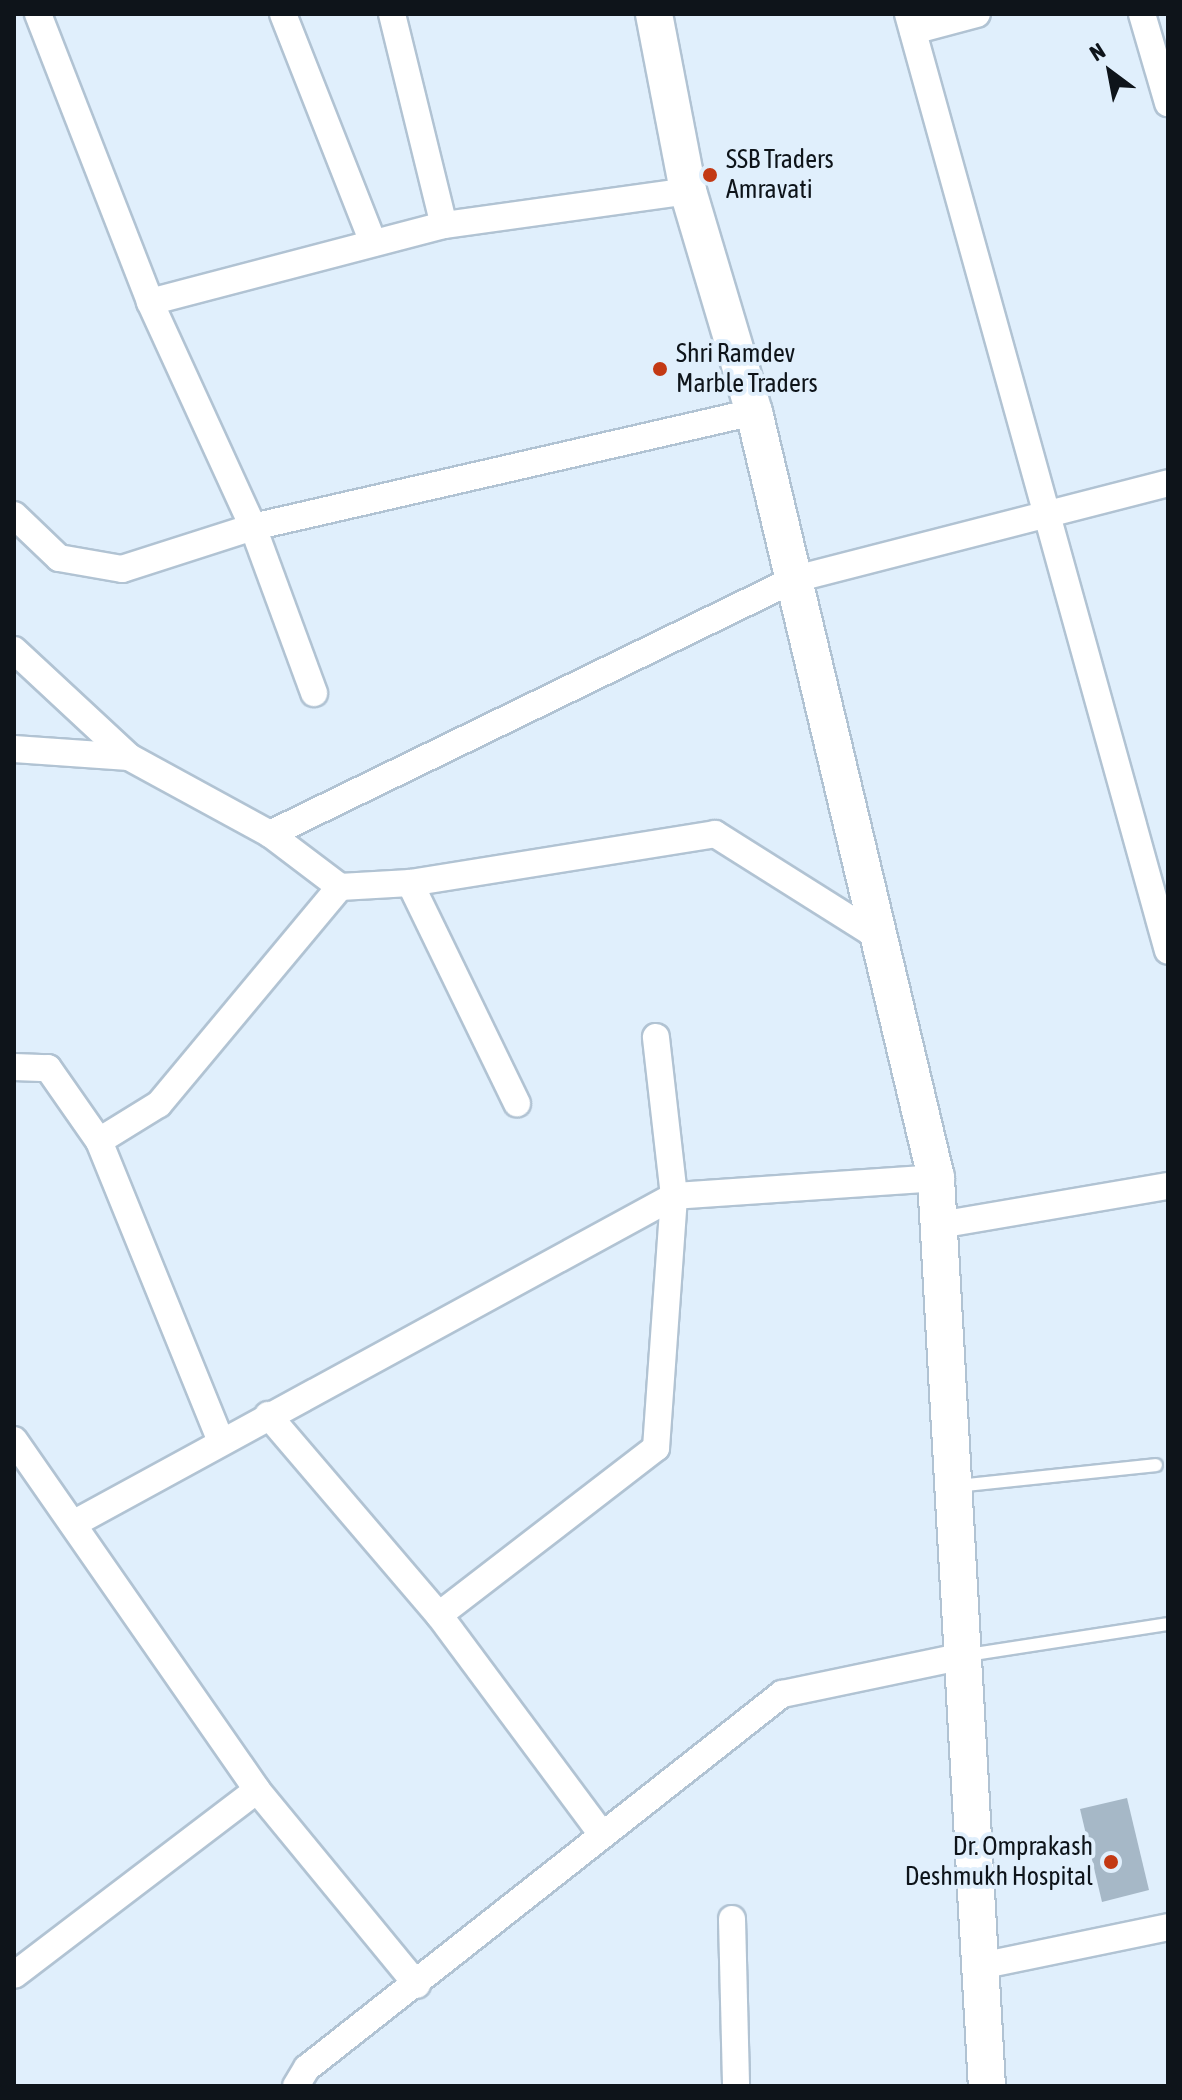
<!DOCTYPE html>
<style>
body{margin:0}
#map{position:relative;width:1182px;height:2100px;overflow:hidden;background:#e0effc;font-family:"Asap Condensed",sans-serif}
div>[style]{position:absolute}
.building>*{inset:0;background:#a6b8c7}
.roads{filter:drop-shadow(2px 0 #b1c3d3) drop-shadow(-2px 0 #b1c3d3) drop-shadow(0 2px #b1c3d3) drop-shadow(0 -2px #b1c3d3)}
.lane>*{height:12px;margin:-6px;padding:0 6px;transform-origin:6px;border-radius:6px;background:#fff}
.street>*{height:26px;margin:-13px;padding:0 13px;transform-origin:13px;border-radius:13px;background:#fff}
.secondary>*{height:36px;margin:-18px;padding:0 18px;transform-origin:18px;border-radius:18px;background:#fff}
.dots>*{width:22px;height:22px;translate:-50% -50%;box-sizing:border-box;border:4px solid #e0effc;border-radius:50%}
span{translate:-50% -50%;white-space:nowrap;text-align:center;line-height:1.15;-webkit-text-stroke:8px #e0effc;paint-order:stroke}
.poi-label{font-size:26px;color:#0e141a}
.left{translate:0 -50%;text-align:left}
.right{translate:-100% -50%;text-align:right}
.frame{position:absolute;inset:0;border:16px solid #0e141a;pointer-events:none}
.north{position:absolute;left:1070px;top:32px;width:80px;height:80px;-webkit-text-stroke:6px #e0effc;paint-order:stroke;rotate:328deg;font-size:22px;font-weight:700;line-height:32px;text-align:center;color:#0e141a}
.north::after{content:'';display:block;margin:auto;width:28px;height:36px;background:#0e141a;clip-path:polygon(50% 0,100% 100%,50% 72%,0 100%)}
</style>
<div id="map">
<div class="building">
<i style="clip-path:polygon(1127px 1798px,1149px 1890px,1102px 1902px,1080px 1809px)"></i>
</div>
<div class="roads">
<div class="lane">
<i style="left:957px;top:1486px;width:200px;rotate:-6deg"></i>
<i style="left:968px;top:1655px;width:202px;rotate:-8.8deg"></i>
</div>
<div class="street">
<i style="left:38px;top:14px;width:309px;rotate:68.7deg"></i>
<i style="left:150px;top:302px;width:247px;rotate:65.4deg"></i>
<i style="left:253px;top:527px;width:177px;rotate:69.8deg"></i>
<i style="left:283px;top:14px;width:246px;rotate:68.5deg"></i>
<i style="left:392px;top:14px;width:217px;rotate:76.2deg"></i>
<i style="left:908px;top:14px;width:972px;rotate:74.49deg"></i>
<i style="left:1142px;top:14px;width:93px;rotate:73.7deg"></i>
<i style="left:913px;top:31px;width:66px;rotate:-14.9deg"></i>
<i style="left:150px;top:302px;width:304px;rotate:-14.7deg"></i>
<i style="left:444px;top:225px;width:246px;rotate:-7.9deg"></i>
<i style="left:14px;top:515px;width:62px;rotate:43.7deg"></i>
<i style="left:59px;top:558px;width:64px;rotate:9.9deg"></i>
<i style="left:122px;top:569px;width:138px;rotate:-17.8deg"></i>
<i style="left:253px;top:527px;width:514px;rotate:-12.93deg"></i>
<i style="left:14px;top:650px;width:157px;rotate:42.9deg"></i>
<i style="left:14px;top:749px;width:115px;rotate:4deg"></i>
<i style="left:129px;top:757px;width:161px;rotate:28.6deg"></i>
<i style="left:270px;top:834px;width:88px;rotate:37.1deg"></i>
<i style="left:340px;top:887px;width:70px;rotate:-3.3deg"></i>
<i style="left:410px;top:883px;width:309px;rotate:-9.1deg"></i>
<i style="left:715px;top:834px;width:191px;rotate:32.2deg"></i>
<i style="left:270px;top:834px;width:584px;rotate:-25.91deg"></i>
<i style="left:795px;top:579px;width:385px;rotate:-14.4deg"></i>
<i style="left:410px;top:883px;width:245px;rotate:64.1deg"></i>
<i style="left:14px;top:1067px;width:34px;rotate:2deg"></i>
<i style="left:48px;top:1068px;width:89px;rotate:55.1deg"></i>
<i style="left:99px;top:1141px;width:322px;rotate:67.9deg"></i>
<i style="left:99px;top:1141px;width:70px;rotate:-31.7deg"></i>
<i style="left:159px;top:1104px;width:283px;rotate:-50.2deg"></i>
<i style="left:939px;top:1225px;width:232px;rotate:-9.7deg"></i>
<i style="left:268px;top:1415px;width:263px;rotate:49.5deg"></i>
<i style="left:439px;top:1615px;width:272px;rotate:53.4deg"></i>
<i style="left:14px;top:1440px;width:426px;rotate:55.2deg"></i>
<i style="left:257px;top:1790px;width:305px;rotate:142.7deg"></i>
<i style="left:73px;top:1524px;width:685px;rotate:-28.62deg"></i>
<i style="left:674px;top:1196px;width:263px;rotate:-3.9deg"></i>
<i style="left:439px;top:1615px;width:274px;rotate:-37.6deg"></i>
<i style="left:656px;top:1448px;width:253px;rotate:-85.9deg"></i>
<i style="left:674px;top:1196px;width:160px;rotate:-96.5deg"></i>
<i style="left:257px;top:1790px;width:252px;rotate:50.6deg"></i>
<i style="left:732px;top:1919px;width:167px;rotate:88.6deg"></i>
<i style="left:985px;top:1965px;width:187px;rotate:-11.7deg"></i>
<i style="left:296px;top:2086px;width:21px;rotate:-59deg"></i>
<i style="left:307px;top:2068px;width:605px;rotate:-38.22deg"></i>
<i style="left:782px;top:1694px;width:190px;rotate:-11.8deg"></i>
</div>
<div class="secondary">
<i style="left:654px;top:14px;width:180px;rotate:79.1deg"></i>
<i style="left:688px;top:191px;width:231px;rotate:73.4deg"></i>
<i style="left:754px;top:412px;width:787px;rotate:76.63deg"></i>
<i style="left:936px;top:1178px;width:909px;rotate:86.79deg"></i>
</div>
</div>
<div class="dots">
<i style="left:710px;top:175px;background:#c33914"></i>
<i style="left:660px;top:369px;background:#c33914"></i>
<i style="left:1111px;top:1862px;background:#c33914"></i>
</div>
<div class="poi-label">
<span class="left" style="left:726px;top:175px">SSB Traders<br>Amravati</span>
<span class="left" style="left:676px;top:369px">Shri Ramdev<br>Marble Traders</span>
<span class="right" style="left:1093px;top:1862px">Dr. Omprakash<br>Deshmukh Hospital</span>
</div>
<div class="frame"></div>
<div class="north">N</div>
</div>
